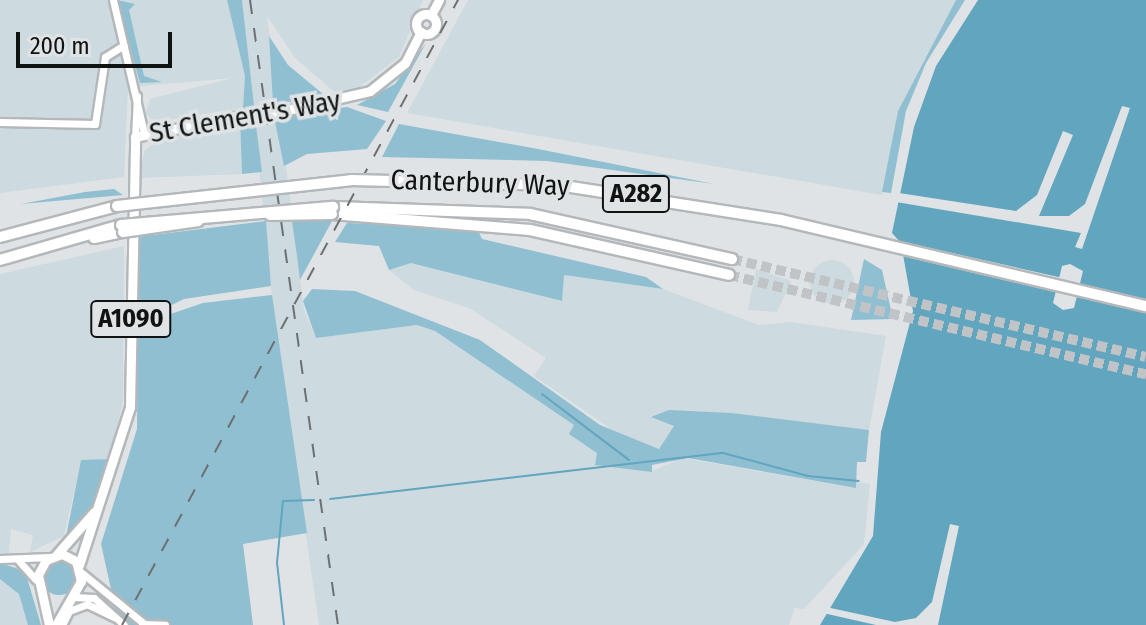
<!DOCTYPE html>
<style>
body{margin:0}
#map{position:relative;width:1146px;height:625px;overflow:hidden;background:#dfe3e5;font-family:"Fira Sans Condensed",sans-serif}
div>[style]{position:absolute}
.built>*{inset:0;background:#cddadf}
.round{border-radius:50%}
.green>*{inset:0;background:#90bfd2}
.water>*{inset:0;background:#62a5be}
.pier>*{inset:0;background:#dfe3e5}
.stream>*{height:2px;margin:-1px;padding:0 1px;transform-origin:1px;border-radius:1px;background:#62a5be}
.highway-tunnel>*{height:10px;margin-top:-5px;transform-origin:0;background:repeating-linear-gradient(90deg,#c0c4c6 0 10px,transparent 0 15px)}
.roads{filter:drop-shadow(2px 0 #b4b8ba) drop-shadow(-2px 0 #b4b8ba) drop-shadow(0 2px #b4b8ba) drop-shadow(0 -2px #b4b8ba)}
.minor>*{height:7px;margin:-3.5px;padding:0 3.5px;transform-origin:3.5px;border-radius:3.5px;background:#fff}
.major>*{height:9px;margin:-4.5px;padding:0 4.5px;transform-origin:4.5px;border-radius:4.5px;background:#fff}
.major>.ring{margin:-4.5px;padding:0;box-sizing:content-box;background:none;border:9px solid #fff;border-radius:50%}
.highway>*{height:10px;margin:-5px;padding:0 5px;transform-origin:5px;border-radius:5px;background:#fff}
.rail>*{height:2px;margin-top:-1px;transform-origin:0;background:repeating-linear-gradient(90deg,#6d7071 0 14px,transparent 0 28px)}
.bridges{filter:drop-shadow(2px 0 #b4b8ba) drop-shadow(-2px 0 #b4b8ba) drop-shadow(0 2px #b4b8ba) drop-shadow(0 -2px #b4b8ba)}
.major-bridge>*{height:9px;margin:-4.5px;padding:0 4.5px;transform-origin:4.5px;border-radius:4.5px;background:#fff}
.highway-bridge>*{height:10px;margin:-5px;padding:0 5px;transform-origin:5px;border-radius:5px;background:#fff}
span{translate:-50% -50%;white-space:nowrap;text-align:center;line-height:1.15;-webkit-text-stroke:7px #dfe3e5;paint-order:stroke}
.shield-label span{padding:2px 6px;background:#dfe3e5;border:2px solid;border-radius:6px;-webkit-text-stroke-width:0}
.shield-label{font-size:26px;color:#111313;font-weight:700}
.street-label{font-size:28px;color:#111313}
.scale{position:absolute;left:16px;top:32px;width:156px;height:36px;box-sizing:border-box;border:4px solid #111313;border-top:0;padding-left:10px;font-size:24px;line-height:28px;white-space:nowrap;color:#111313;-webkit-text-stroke:6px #dfe3e5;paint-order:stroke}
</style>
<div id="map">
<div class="built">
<i style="clip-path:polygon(0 0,227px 0,245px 76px,243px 108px,154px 122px,146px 113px,150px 99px,233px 78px,128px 87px,124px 177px,0 193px)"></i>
<i style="clip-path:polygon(242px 0,423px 0,399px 57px,349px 95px,338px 95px,295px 58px,267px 16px,304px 310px,316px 338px,417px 325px,435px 331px,574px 425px,597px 453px,595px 464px,652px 471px,683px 458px,855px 488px,856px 482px,870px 484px,864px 544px,804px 609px,795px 608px,789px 625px,319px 625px,274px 315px)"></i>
<i style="clip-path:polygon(468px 0,956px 0,898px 111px,882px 195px,407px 113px)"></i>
<i style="clip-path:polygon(240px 119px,242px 174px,138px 178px,145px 150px,156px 141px)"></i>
<i style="clip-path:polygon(124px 246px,123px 399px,111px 459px,81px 461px,64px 536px,30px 552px,33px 535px,11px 529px,9px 553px,0 554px,0 274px)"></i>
<i class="round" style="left:810px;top:260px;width:44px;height:44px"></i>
<i style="clip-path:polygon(411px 263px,561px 301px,563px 275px,663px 289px,759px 325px,791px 322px,886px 336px,869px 430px,669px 410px,653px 418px,675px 426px,660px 449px,624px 438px,534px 376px,546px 358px,469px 308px,414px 290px,389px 270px)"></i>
<i style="clip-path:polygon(756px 269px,791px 281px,777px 312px,748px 310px)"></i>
<i style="clip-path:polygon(0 572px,13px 577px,33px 625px,0 625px)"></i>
</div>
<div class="green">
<i style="clip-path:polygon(117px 0,135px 4px,129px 10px,144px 76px,162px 82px,140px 83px)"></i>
<i style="clip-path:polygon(227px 0,242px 0,254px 106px,243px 108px,245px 76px)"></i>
<i style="clip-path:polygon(956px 0,965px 0,926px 63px,906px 111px,891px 193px,882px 192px,898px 111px)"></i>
<i style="clip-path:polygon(269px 36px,288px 65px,329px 99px,273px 103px)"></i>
<i style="clip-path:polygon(426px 43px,388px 112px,357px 105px,395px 84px)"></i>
<i style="clip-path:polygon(347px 107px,386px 121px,367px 149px,307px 154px,284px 166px,274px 117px)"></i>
<i style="clip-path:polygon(255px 118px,262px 172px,242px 174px,240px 119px)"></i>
<i style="clip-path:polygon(399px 124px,538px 149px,714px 184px,547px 161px,382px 157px)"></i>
<i style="clip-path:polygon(114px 189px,123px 195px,21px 204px,85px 192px)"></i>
<i style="clip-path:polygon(266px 221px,271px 286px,184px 299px,157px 312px,140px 310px,136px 237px)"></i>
<i style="clip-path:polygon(292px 221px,332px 221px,300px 280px,297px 256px)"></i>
<i style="clip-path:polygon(347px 223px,477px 228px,482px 239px,646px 277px,663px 289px,564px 275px,562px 301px,411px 263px,389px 270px,379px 246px,335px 242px)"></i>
<i style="clip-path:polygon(864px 259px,882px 270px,893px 319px,851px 320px)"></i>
<i style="clip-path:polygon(312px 289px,355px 291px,480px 340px,600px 425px,659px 449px,674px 426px,651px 417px,669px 410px,731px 413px,869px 430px,866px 462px,857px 462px,856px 488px,688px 458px,652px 465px,652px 472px,595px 465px,597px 453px,569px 434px,574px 425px,435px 331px,417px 325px,316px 338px,303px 301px)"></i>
<i style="clip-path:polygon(272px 295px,307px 533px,243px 544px,253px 625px,119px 625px,101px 544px,137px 429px,138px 325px,203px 303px)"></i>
<i style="clip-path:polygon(111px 459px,91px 508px,66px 537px,81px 460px)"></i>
<i class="round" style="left:41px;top:559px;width:36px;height:36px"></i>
<i style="clip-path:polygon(0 563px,25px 571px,41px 625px,28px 625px,19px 594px,0 579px)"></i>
</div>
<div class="water">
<i style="clip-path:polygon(evenodd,978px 0,1146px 0,1146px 625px,820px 625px,873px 536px,881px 432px,913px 311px,901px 243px,892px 233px,914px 127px,936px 66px,978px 0,1070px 264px,1083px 271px,1074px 308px,1063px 310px,1053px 303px,1062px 266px,1070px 264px)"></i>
</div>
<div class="pier">
<i style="clip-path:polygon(1122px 106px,1130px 108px,1082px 249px,1075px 247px,1081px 233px,896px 202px,899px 193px,1016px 211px,1037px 195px,1063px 131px,1073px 135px,1039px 216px,1069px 216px,1085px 204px)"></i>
<i style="clip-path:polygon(890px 239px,1063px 278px,1060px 293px,897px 255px)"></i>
<i style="clip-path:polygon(950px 524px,959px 526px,938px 625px,876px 625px,823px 613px,826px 607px,895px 622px,916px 618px,932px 602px)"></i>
</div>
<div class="stream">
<i style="left:542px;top:394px;width:109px;rotate:37.2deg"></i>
<i style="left:330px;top:499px;width:396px;rotate:-6.7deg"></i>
<i style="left:723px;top:453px;width:88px;rotate:15.1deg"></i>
<i style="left:808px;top:476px;width:51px;rotate:5.6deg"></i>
<i style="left:284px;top:625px;width:62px;rotate:-96.4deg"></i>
<i style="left:277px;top:563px;width:62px;rotate:-84.5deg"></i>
<i style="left:283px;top:501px;width:31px;rotate:-2deg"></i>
</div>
<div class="highway-tunnel">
<i style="left:732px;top:259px;width:425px;rotate:13.3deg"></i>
<i style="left:729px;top:275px;width:429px;rotate:13.4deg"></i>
</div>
<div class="roads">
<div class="minor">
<i style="left:113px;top:0;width:137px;rotate:76.9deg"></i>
<i style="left:0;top:122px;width:95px;rotate:1.2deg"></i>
<i style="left:95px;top:124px;width:68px;rotate:-81.5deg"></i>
<i style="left:105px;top:57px;width:22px;rotate:-32deg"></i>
<i style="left:135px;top:137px;width:41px;rotate:-87.2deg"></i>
<i style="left:0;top:559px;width:50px;rotate:-2.3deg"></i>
<i style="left:19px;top:561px;width:25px;rotate:48deg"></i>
<i style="left:82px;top:573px;width:79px;rotate:39.3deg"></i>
<i style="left:73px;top:597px;width:21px;rotate:3deg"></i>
<i style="left:94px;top:598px;width:40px;rotate:42deg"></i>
<i style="left:142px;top:624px;width:23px;rotate:2deg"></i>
<i style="left:62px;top:625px;width:16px;rotate:-63deg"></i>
<i style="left:69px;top:611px;width:19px;rotate:-21deg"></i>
<i style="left:87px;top:604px;width:30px;rotate:26deg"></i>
</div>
<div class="major">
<i class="ring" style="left:416px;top:14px;width:11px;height:11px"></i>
<i style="left:431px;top:15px;width:17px;rotate:-62deg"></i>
<i style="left:283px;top:111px;width:89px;rotate:-12.9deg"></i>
<i style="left:370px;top:91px;width:45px;rotate:-38.7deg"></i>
<i style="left:405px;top:63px;width:35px;rotate:-63deg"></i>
<i style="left:57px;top:554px;width:56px;rotate:-48.6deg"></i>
<i style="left:79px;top:565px;width:166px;rotate:-72.1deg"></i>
<i style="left:130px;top:407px;width:270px;rotate:-88.9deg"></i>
<i style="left:135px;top:137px;width:115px;rotate:-11.5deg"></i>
<i style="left:49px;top:625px;width:51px;rotate:-102.4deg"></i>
<i style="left:38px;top:575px;width:17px;rotate:-62deg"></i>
<i style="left:46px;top:560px;width:17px;rotate:-21deg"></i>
<i style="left:62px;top:554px;width:16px;rotate:27deg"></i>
<i style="left:76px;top:561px;width:21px;rotate:76deg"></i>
<i style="left:81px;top:581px;width:51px;rotate:119.6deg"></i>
</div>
<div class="highway">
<i style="left:333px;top:207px;width:197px;rotate:2deg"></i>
<i style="left:530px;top:214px;width:207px;rotate:12.6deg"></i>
<i style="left:332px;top:214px;width:199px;rotate:4.6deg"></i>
<i style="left:530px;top:230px;width:204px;rotate:12.7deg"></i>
<i style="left:0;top:237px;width:121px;rotate:-14.8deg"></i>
<i style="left:94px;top:238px;width:30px;rotate:-12deg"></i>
<i style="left:0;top:260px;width:126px;rotate:-16.1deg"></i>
</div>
</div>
<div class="rail">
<i style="left:250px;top:0;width:631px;rotate:81.99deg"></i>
<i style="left:122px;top:625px;width:710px;rotate:-61.74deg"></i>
</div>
<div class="bridges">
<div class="major-bridge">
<i style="left:248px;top:114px;width:35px;rotate:-5deg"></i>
</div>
<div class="highway-bridge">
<i style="left:117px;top:206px;width:235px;rotate:-6.3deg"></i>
<i style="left:351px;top:180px;width:207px;rotate:1.4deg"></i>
<i style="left:558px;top:185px;width:226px;rotate:8.9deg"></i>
<i style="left:781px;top:220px;width:375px;rotate:13.3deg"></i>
<i style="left:270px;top:215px;width:62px;rotate:-0.9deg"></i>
<i style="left:121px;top:225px;width:213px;rotate:-4.9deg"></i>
<i style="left:123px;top:232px;width:76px;rotate:-8.3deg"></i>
</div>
</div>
<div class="shield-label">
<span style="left:636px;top:194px">A282</span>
<span style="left:131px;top:319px">A1090</span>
</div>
<div class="street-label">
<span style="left:245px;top:117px;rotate:-10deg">St Clement's Way</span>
<span style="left:480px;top:183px;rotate:2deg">Canterbury Way</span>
</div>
<div class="scale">200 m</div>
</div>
